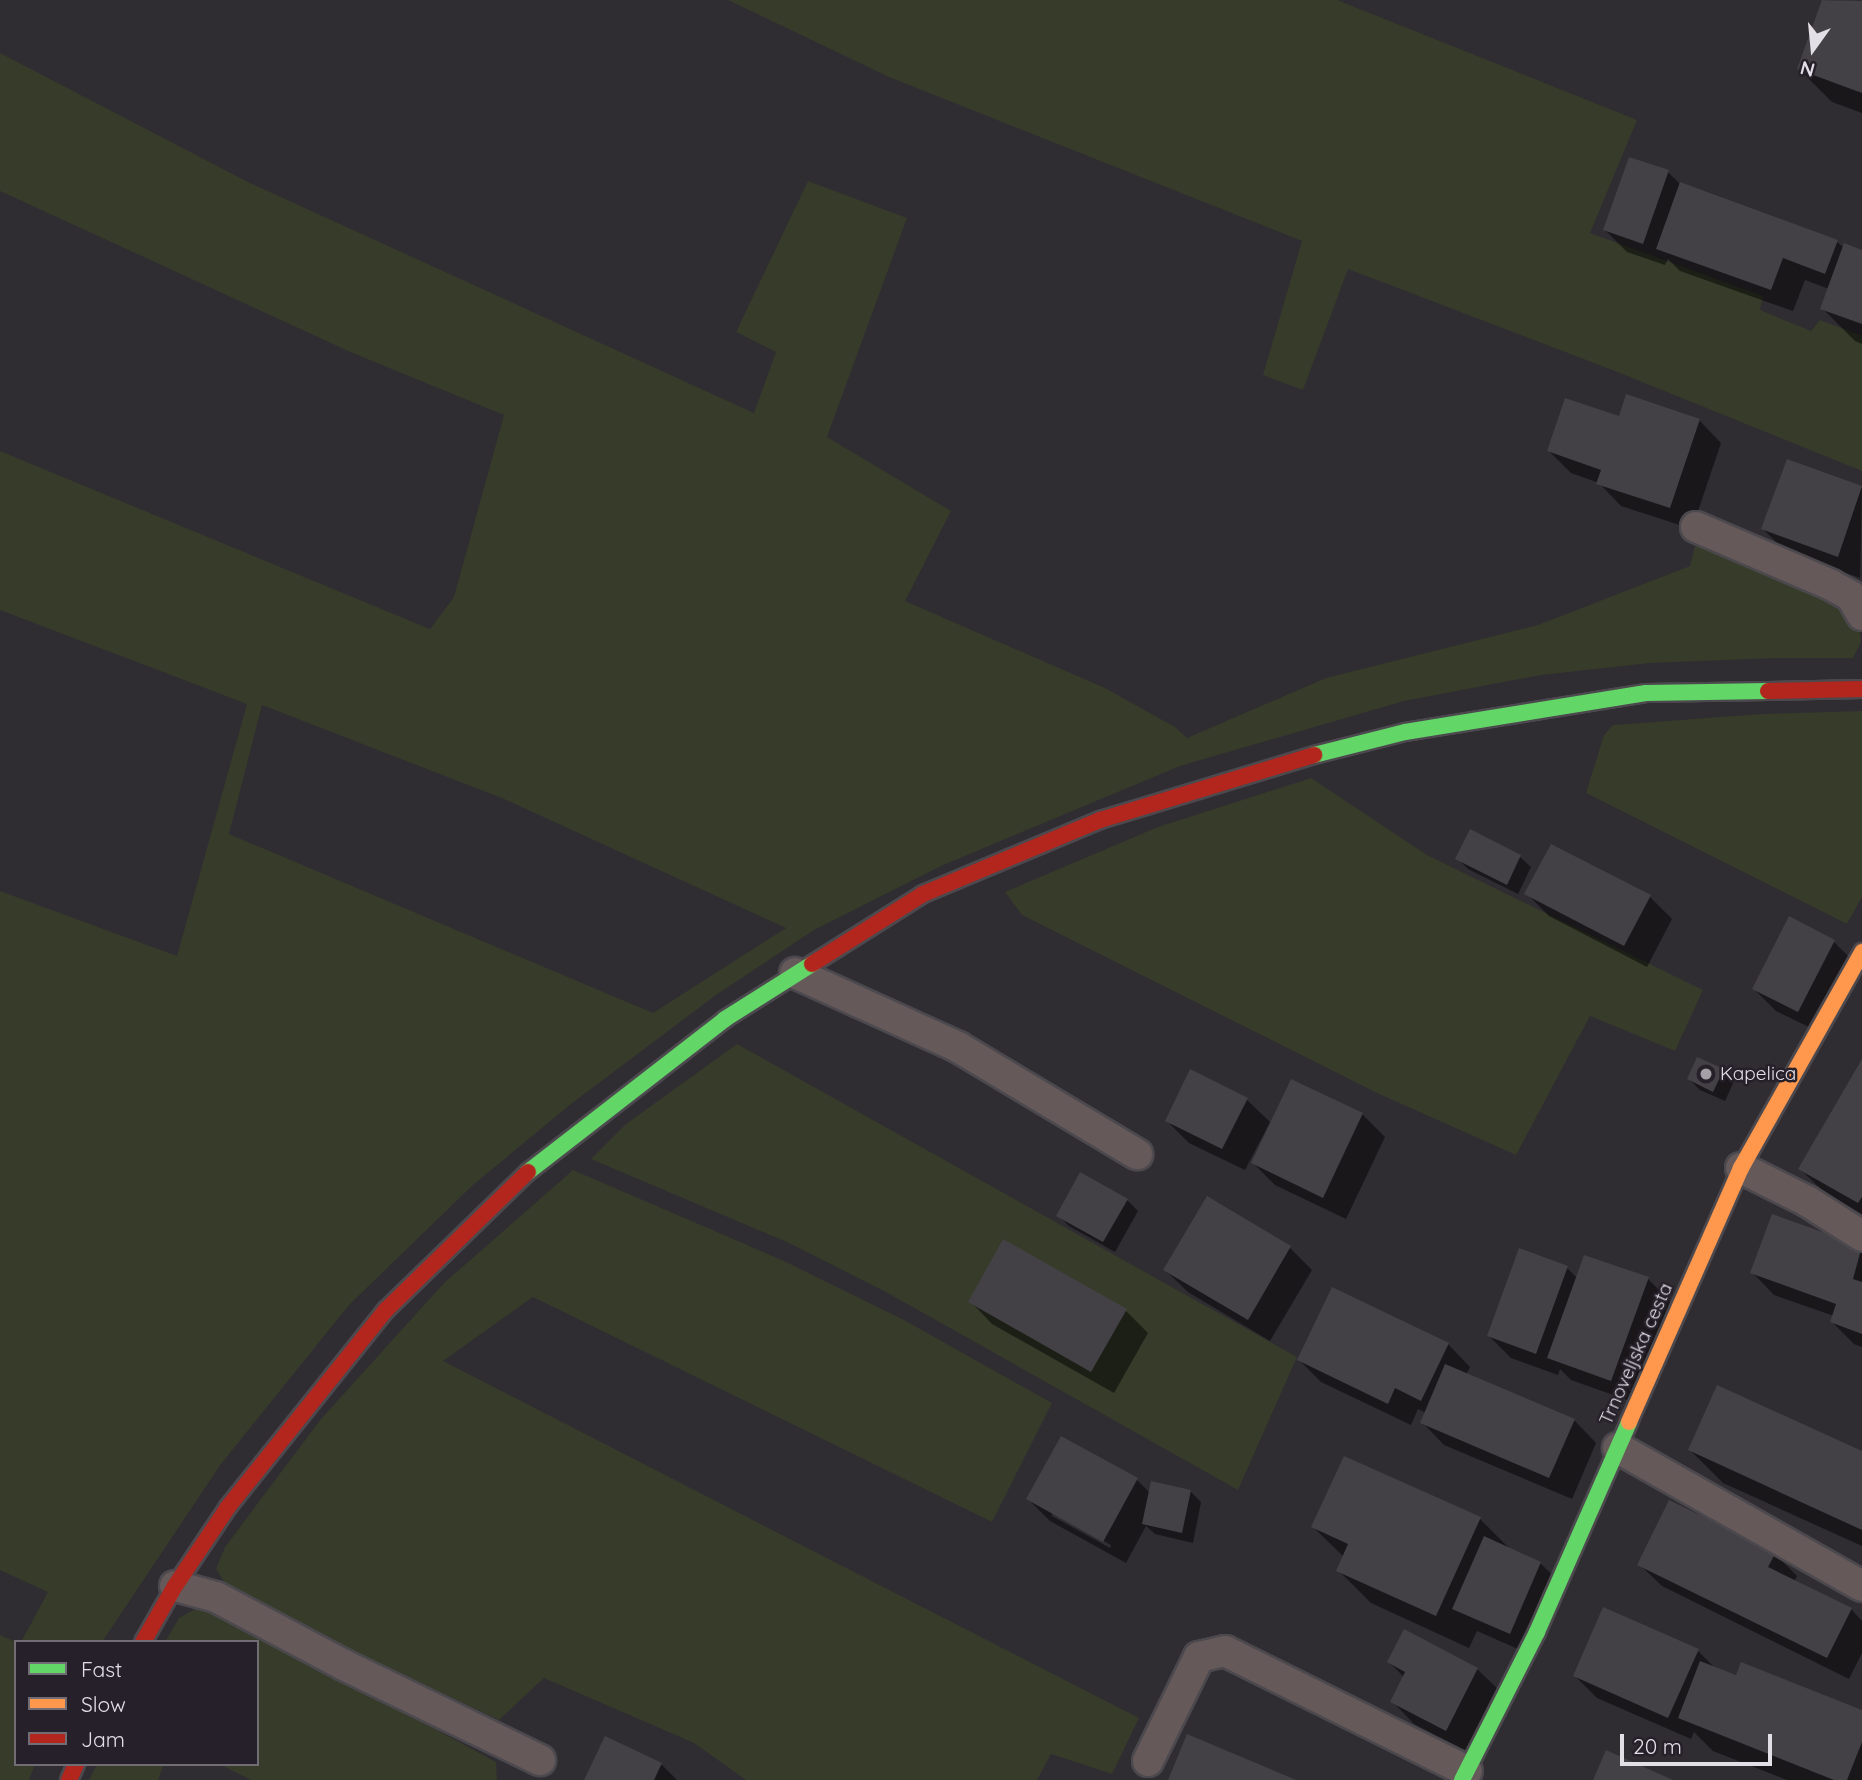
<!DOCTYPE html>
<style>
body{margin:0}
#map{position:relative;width:1862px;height:1780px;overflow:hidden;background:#2f2c32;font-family:Quicksand,sans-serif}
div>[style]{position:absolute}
.green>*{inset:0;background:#363b2a}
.shadow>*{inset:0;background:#0007}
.building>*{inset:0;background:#444146}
.roads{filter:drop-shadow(2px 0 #4c494e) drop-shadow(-2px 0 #4c494e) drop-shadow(0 2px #4c494e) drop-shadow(0 -2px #4c494e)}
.lane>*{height:30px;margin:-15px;padding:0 15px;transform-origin:15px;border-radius:15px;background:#65595a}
.fast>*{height:16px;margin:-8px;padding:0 8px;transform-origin:8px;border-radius:8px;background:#63d668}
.slow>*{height:16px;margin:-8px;padding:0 8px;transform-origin:8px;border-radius:8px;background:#ff974d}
.jam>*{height:16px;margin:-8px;padding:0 8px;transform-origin:8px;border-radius:8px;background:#b3261e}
.dots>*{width:19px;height:19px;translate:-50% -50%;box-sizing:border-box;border:4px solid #26202a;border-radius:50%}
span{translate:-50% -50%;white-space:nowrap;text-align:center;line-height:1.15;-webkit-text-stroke:5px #26202a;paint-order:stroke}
.poi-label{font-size:19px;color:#e3dfe6}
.left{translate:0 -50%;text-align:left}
.street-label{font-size:19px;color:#e3dfe6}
.legend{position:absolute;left:14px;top:1640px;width:245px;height:126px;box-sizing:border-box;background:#26202a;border:2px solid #726c75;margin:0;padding:9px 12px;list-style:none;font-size:21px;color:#e3dfe6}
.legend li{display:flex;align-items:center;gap:14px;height:35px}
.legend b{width:35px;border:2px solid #726c75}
.north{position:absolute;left:1778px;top:14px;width:70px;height:70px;-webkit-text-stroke:5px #26202a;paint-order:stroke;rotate:195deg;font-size:19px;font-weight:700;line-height:28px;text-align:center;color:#e3dfe6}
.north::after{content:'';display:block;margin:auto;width:24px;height:32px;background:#e3dfe6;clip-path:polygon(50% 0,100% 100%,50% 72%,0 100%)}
.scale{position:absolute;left:1620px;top:1734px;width:152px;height:32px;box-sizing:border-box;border:4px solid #e3dfe6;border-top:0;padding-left:9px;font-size:21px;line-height:24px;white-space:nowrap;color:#e3dfe6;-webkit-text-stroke:5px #26202a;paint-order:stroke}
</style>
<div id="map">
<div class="green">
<i style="clip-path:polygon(728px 0,1337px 0,1637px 120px,1590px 233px,1763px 296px,1760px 310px,1811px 331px,1820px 320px,1862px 336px,1862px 471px,1615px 371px,1348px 269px,1303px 390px,1263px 375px,1302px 241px,889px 77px)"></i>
<i style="clip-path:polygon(evenodd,0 53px,248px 182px,754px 413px,776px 352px,736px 332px,808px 181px,907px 218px,827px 437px,951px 511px,905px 601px,1105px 688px,1175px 727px,1187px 738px,1326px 678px,1538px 625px,1690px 566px,1696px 542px,1848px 604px,1859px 624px,1861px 642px,1853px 658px,1776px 658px,1650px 663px,1541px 675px,1404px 701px,1180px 766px,941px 866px,814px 930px,716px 995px,571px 1104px,473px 1185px,349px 1305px,221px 1464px,102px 1642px,21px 1642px,48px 1592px,0 1570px,0 891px,177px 956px,247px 704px,0 610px,0 451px,430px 629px,454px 597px,504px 415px,355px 354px,0 191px,0 53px,262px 705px,504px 799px,786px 928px,653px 1013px,229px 834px,262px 705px)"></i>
<i style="clip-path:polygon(1862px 711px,1862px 897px,1847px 924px,1586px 793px,1604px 735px,1613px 725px,1762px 714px)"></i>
<i style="clip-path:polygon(1311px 778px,1427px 855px,1703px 990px,1675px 1051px,1590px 1016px,1516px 1155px,1377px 1093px,1022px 915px,1005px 892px,1158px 827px)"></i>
<i style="clip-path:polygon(737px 1044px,1297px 1357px,1238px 1490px,886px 1292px,789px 1243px,591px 1159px,626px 1124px)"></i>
<i style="clip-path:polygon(573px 1170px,784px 1261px,904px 1320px,1052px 1403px,992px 1522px,533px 1297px,443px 1361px,1139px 1718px,1112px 1774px,1051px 1754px,1037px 1780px,746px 1780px,694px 1743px,544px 1678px,499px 1720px,233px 1595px,216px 1569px,225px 1547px,321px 1419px,444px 1283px)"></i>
<i style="clip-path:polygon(195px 1609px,218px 1611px,496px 1762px,497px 1780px,251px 1780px,219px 1764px,257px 1764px,257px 1642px,165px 1642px,179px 1618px)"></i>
<i style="clip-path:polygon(0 1635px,16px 1642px,16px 1764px,35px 1764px,29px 1780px,0 1780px)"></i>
<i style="clip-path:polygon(97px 1764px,164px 1764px,158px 1780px,89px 1780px)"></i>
</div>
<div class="shadow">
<i style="clip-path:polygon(1824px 0,1862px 2px,1862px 113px,1832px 102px,1799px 69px)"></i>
<i style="clip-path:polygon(1668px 172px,1680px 184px,1837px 242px,1844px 248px,1862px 252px,1862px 344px,1855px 341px,1822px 308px,1829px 289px,1805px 280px,1793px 311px,1680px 271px,1668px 259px,1665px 265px,1627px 252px,1605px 230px)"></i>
<i style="clip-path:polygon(1620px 419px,1699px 420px,1721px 443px,1692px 529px,1621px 506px,1599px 483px,1571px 473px,1549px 451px)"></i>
<i style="clip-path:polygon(1788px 461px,1862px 488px,1860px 578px,1785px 551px,1763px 529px)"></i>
<i style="clip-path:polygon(1471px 832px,1520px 857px,1531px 867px,1518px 894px,1468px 869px,1457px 858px)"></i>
<i style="clip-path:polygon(1526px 893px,1650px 897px,1672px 919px,1647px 967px,1549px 916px)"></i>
<i style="clip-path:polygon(1834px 942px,1856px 964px,1821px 1033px,1776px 1011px,1754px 989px)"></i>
<i style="clip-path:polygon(1862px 1063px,1862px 1214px,1823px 1191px,1800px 1169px)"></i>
<i style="clip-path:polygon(1723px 1071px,1734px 1081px,1725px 1101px,1700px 1090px,1689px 1079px)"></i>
<i style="clip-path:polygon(1246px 1099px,1270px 1122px,1245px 1170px,1189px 1143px,1167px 1121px)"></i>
<i style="clip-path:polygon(1362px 1114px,1385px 1137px,1346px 1219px,1275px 1185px,1253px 1163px)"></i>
<i style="clip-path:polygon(1127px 1200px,1138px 1211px,1115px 1252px,1069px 1226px,1058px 1215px)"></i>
<i style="clip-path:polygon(1290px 1248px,1312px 1270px,1270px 1341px,1188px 1292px,1165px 1270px)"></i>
<i style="clip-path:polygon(1862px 1248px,1862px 1347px,1854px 1344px,1832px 1322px,1834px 1316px,1774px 1295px,1752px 1272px)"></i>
<i style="clip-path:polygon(1567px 1268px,1577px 1278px,1648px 1279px,1670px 1301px,1633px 1402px,1571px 1380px,1560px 1369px,1558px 1375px,1511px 1358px,1489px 1336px)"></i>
<i style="clip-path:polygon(970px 1301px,1126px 1311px,1148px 1333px,1114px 1393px,992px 1324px)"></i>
<i style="clip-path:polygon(1448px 1344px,1470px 1367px,1466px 1375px,1574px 1420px,1596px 1443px,1572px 1499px,1444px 1445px,1422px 1422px,1426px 1413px,1418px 1409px,1411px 1425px,1321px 1382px,1299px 1360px)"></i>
<i style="clip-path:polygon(evenodd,1062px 1438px,1137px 1480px,1150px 1493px,1190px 1491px,1201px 1502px,1193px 1543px,1155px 1534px,1146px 1526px,1126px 1563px,1050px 1521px,1028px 1499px,1062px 1438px,1052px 1512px,1111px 1545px,1110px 1548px,1052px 1516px,1052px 1512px)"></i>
<i style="clip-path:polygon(1690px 1450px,1862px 1453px,1862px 1546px,1723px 1483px)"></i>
<i style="clip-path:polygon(1480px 1519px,1512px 1551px,1540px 1563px,1563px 1585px,1532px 1655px,1477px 1631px,1469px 1648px,1371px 1603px,1338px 1570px,1344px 1557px,1313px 1527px)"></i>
<i style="clip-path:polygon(1775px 1554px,1797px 1576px,1794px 1582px,1851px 1609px,1862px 1621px,1862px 1653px,1849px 1679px,1662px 1586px,1639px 1564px)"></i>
<i style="clip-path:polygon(1698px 1651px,1716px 1669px,1862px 1712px,1862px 1780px,1787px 1780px,1713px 1751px,1694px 1732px,1691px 1739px,1597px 1698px,1575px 1676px)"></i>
<i style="clip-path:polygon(1389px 1662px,1477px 1669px,1500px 1691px,1469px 1752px,1414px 1724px,1392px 1701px,1404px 1677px)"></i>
<i style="clip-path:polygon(661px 1764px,677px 1780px,586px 1780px)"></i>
</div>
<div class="building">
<i style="clip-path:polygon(1822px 0,1862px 1px,1862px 93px,1797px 69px)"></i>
<i style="clip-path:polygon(1629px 157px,1669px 170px,1643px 244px,1603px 230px)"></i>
<i style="clip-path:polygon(1680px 182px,1838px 240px,1825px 274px,1783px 258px,1771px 290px,1656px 249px)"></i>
<i style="clip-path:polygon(1844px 243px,1862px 250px,1862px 324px,1820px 309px)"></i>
<i style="clip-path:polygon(1626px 394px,1700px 419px,1670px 508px,1596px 484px,1601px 470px,1547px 451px,1565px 398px,1619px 416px)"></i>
<i style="clip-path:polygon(1787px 459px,1862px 486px,1838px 557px,1761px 529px)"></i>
<i style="clip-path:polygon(1470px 829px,1521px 855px,1507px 885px,1455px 859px)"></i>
<i style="clip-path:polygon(1551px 844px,1651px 895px,1624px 946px,1524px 894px)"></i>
<i style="clip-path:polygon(1789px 916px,1835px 940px,1798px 1012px,1752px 989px)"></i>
<i style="clip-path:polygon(1697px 1057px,1724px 1069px,1713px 1092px,1687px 1079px)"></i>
<i style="clip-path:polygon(1862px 1059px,1862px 1197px,1858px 1203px,1798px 1169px)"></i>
<i style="clip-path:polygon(1190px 1069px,1248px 1098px,1222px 1149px,1165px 1121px)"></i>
<i style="clip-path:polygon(1291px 1079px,1363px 1113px,1323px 1198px,1251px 1163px)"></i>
<i style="clip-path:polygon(1080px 1172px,1128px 1199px,1103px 1242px,1056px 1216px)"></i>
<i style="clip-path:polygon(1207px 1196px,1291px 1246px,1248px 1320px,1163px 1270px)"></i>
<i style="clip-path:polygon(1772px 1214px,1862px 1246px,1853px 1279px,1862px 1282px,1862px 1334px,1830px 1322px,1836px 1304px,1750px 1273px)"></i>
<i style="clip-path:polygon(1003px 1239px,1127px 1309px,1091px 1372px,968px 1302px)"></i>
<i style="clip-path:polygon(1519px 1248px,1568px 1266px,1536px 1354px,1487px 1336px)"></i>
<i style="clip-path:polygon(1584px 1255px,1649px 1277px,1611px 1381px,1547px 1358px)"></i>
<i style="clip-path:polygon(1332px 1287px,1449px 1343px,1421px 1401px,1395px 1388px,1388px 1404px,1297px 1360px)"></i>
<i style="clip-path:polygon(1445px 1364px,1575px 1419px,1549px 1478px,1420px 1423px)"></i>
<i style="clip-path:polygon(1717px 1385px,1862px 1451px,1862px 1530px,1688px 1450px)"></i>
<i style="clip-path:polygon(1061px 1436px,1138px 1478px,1103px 1542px,1026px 1499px)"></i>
<i style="clip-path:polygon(1344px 1456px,1481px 1517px,1436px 1616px,1336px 1571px,1348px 1544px,1311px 1527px)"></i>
<i style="clip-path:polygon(1151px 1481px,1191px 1490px,1182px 1533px,1142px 1524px)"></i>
<i style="clip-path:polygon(1669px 1500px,1776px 1552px,1768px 1567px,1852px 1608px,1827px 1658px,1637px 1565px)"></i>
<i style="clip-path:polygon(1484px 1536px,1541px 1562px,1510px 1634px,1452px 1609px)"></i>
<i style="clip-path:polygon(1603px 1607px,1699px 1649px,1668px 1718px,1573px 1676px)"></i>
<i style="clip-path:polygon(1404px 1629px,1478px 1668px,1446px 1731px,1390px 1702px,1405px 1672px,1387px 1662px)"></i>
<i style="clip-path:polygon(1700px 1661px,1736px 1675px,1741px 1662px,1862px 1710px,1862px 1742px,1847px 1780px,1834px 1780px,1678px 1718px)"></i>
<i style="clip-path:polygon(1187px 1734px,1296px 1780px,1168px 1780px)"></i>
<i style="clip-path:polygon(605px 1736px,662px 1763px,654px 1780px,584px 1780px)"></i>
<i style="clip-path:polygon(1606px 1750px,1673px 1780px,1593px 1780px)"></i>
</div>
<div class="roads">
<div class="lane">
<i style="left:1696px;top:527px;width:147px;rotate:23.2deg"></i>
<i style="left:1831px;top:585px;width:23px;rotate:29deg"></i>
<i style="left:1851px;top:596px;width:22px;rotate:60deg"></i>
<i style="left:795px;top:973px;width:179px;rotate:24.4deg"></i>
<i style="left:958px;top:1047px;width:209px;rotate:30.9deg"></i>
<i style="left:1741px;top:1168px;width:74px;rotate:26.6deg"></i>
<i style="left:1807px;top:1201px;width:65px;rotate:32.5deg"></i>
<i style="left:1618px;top:1448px;width:280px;rotate:29.5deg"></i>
<i style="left:175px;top:1586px;width:42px;rotate:15deg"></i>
<i style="left:216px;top:1597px;width:145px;rotate:28deg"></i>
<i style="left:344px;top:1665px;width:218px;rotate:25.9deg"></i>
<i style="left:1148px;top:1761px;width:116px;rotate:-63.9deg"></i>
<i style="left:1199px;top:1657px;width:27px;rotate:-13deg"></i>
<i style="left:1225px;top:1651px;width:270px;rotate:26.4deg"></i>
</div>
<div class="fast">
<i style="left:1314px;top:755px;width:94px;rotate:-14.2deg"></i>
<i style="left:1405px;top:732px;width:244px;rotate:-9.2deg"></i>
<i style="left:1646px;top:693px;width:122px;rotate:-0.9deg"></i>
<i style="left:528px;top:1172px;width:249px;rotate:-37.8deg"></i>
<i style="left:725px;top:1019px;width:103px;rotate:-32.3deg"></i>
<i style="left:1462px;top:1780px;width:166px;rotate:-63.1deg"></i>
<i style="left:1537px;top:1632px;width:229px;rotate:-66.3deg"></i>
</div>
<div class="slow">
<i style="left:1629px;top:1422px;width:278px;rotate:-66.2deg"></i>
<i style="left:1741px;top:1168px;width:248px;rotate:-60.7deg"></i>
</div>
<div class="jam">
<i style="left:1768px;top:691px;width:94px;rotate:-1.2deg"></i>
<i style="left:812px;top:964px;width:131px;rotate:-32.2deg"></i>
<i style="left:923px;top:894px;width:192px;rotate:-22.7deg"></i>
<i style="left:1100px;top:820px;width:224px;rotate:-16.9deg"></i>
<i style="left:143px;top:1642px;width:64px;rotate:-60.3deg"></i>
<i style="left:175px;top:1586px;width:95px;rotate:-56.1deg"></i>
<i style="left:228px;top:1507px;width:253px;rotate:-51.3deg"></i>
<i style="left:386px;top:1310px;width:198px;rotate:-44.2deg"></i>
<i style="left:69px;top:1780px;width:17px;rotate:-66deg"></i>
</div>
</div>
<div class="dots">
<i style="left:1706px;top:1074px;background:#a4a0a7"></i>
</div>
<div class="poi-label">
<span class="left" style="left:1720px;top:1074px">Kapelica</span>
</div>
<div class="street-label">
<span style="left:1636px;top:1354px;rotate:-66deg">Trnoveljska cesta</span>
</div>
<ul class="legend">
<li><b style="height:9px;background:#63d668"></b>Fast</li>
<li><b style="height:9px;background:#ff974d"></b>Slow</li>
<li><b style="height:9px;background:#b3261e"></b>Jam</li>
</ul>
<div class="north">N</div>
<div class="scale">20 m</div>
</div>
